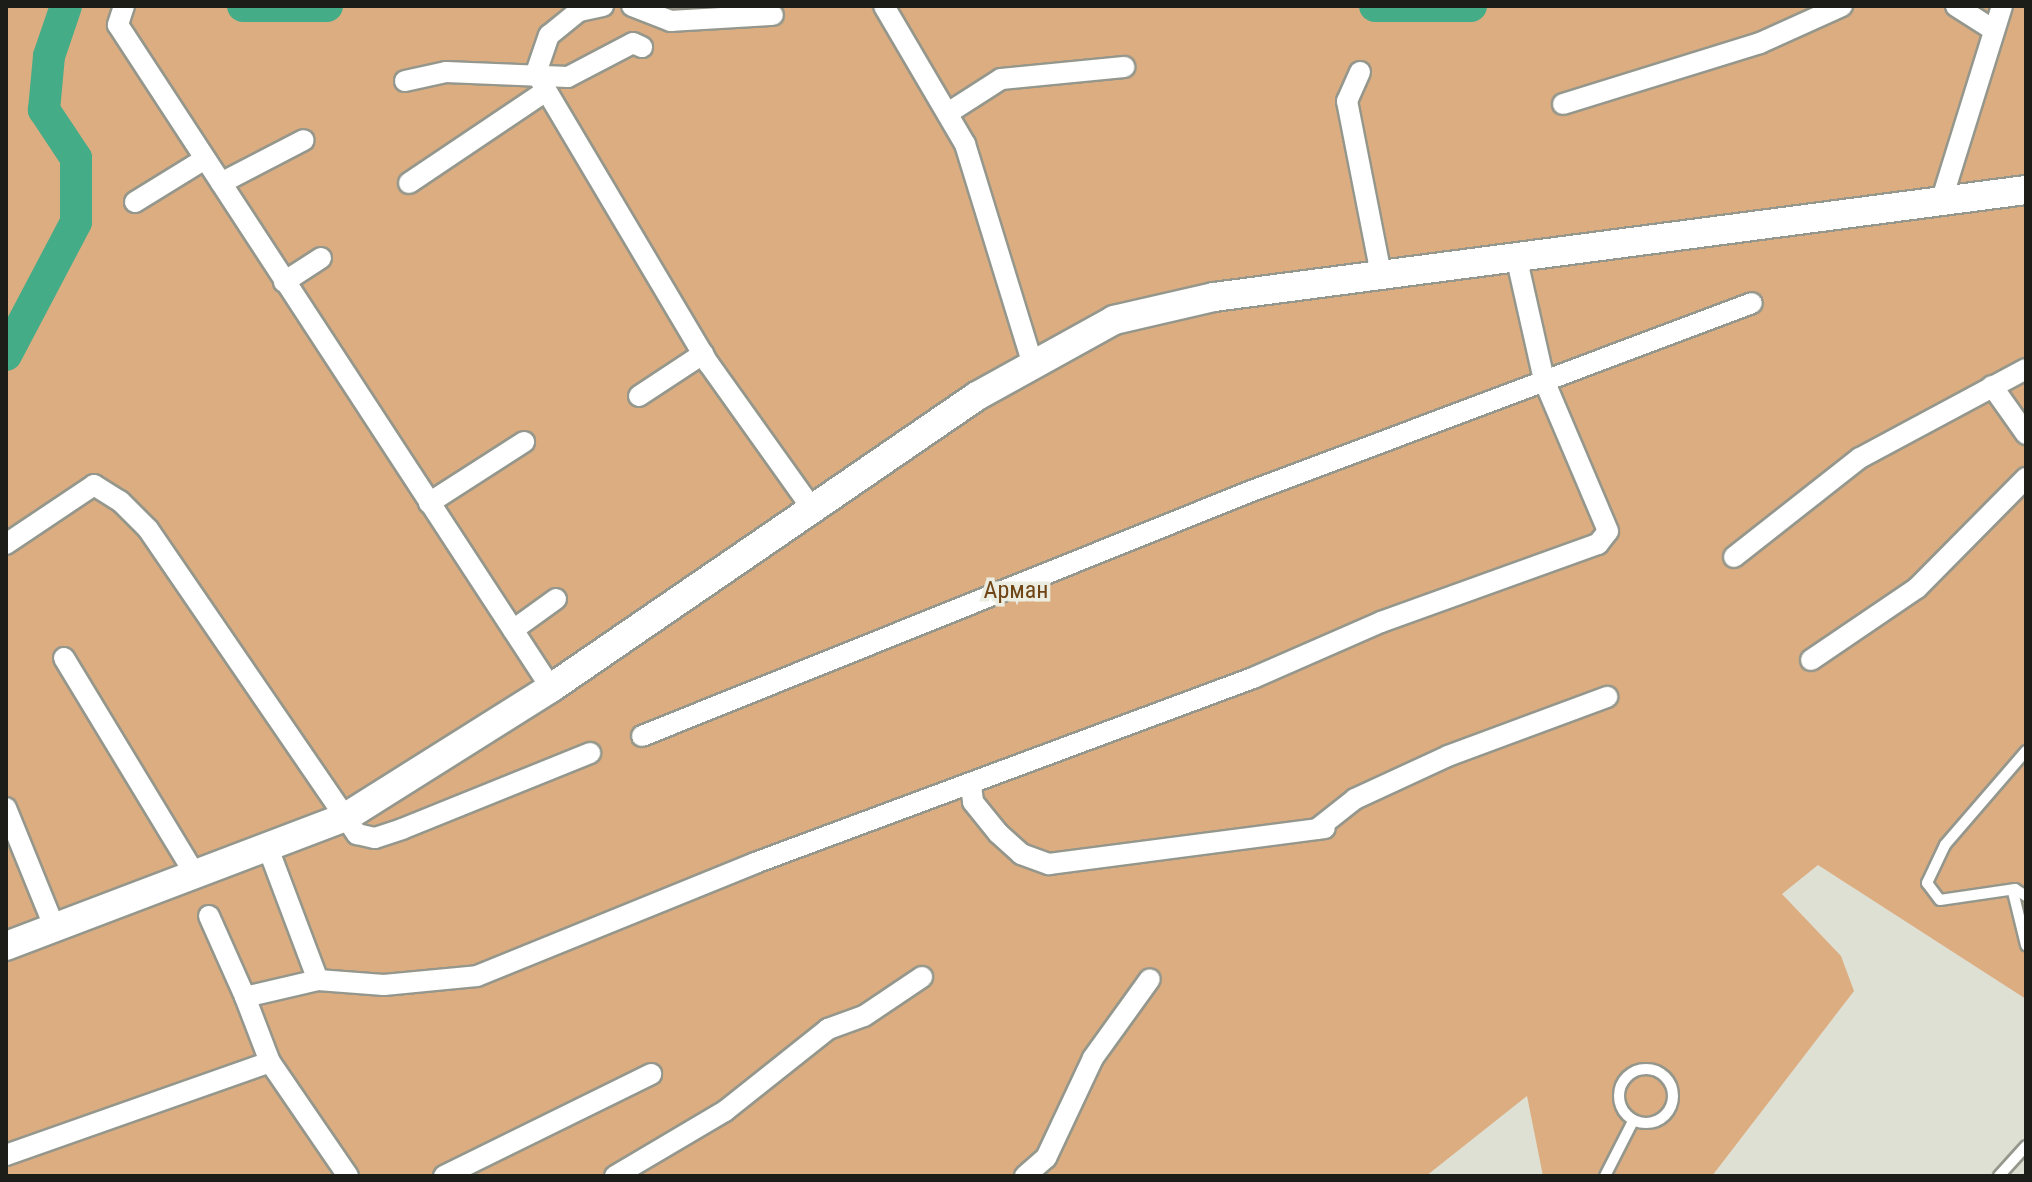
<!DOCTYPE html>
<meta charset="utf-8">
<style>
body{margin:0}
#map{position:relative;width:2032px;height:1182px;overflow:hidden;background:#dee0d4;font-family:"Roboto Condensed",sans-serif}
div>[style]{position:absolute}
.green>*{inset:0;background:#dcad81}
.river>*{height:32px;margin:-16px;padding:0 16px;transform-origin:16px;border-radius:16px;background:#45ac88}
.roads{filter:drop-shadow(2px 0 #95978c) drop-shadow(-2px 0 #95978c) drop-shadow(0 2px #95978c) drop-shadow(0 -2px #95978c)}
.lane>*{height:10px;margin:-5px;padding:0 5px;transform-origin:5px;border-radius:5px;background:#fff}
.lane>.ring{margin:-5px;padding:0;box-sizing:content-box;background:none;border:10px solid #fff;border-radius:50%}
.street>*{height:20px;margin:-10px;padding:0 10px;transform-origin:10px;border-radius:10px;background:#fff}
.secondary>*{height:28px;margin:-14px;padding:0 14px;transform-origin:14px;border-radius:14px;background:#fff}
span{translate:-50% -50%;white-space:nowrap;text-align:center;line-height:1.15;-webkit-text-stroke:7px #ebede1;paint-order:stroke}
.park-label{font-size:24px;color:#704516}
.frame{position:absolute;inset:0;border:8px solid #1c1d19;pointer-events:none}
</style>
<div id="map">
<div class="green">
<i style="clip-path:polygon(6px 6px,2026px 6px,2026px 999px,1818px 865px,1782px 894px,1841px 956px,1854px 991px,1712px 1176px,1543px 1176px,1527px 1096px,1426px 1176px,6px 1176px)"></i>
</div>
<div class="river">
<i style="left:243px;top:6px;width:84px"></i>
<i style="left:1375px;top:6px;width:96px"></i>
<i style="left:6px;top:355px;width:150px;rotate:-62.2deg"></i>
<i style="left:76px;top:222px;width:64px;rotate:-90deg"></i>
<i style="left:76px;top:158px;width:58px;rotate:-123.7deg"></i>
<i style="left:44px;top:110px;width:54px;rotate:-84.7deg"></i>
<i style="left:49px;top:56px;width:53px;rotate:-71.2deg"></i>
</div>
<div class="roads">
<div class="lane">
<i style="left:2026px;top:751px;width:124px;rotate:130.8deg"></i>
<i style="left:1945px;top:845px;width:42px;rotate:115.3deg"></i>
<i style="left:1927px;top:883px;width:21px;rotate:53deg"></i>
<i style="left:1940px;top:900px;width:76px;rotate:-8.3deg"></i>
<i style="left:2015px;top:889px;width:13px;rotate:32deg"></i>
<i style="left:2013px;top:892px;width:55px;rotate:76.2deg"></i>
<i class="ring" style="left:1619px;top:1069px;width:44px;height:44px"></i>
<i style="left:1605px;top:1176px;width:59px;rotate:-63deg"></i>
<i style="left:1999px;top:1176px;width:40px;rotate:-48deg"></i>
</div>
<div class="street">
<i style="left:124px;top:6px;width:20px;rotate:108deg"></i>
<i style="left:118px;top:25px;width:792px;rotate:56.85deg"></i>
<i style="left:603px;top:6px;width:25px;rotate:168deg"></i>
<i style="left:579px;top:11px;width:38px;rotate:141deg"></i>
<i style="left:549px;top:35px;width:40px;rotate:108.9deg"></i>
<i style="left:536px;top:73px;width:339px;rotate:59.3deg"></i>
<i style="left:709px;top:364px;width:179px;rotate:54.5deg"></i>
<i style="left:632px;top:6px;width:42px;rotate:21deg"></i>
<i style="left:671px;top:21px;width:102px;rotate:-3.4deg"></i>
<i style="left:884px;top:6px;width:160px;rotate:59.6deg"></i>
<i style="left:965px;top:144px;width:228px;rotate:72.9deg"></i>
<i style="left:1956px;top:6px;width:43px;rotate:32.6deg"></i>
<i style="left:1360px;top:72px;width:32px;rotate:114deg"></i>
<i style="left:1347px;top:101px;width:181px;rotate:78.9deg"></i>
<i style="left:405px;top:81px;width:42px;rotate:-12.4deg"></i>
<i style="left:446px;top:72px;width:122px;rotate:2.3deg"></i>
<i style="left:568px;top:77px;width:73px;rotate:-27.6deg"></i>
<i style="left:633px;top:43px;width:10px;rotate:24deg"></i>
<i style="left:1563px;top:104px;width:206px;rotate:-17.2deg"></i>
<i style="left:1760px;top:43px;width:90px;rotate:-24.3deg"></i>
<i style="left:948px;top:113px;width:63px;rotate:-32.7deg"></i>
<i style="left:1001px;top:79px;width:124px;rotate:-5.6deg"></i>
<i style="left:221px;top:183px;width:93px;rotate:-27.4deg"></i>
<i style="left:409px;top:183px;width:165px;rotate:-33.9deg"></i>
<i style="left:135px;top:202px;width:82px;rotate:-31.6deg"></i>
<i style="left:1941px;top:202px;width:205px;rotate:-72.7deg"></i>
<i style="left:284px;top:282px;width:44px;rotate:-33deg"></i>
<i style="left:1992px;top:386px;width:59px;rotate:54.7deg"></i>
<i style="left:639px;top:396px;width:77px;rotate:-33.3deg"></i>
<i style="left:429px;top:503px;width:113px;rotate:-32.7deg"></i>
<i style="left:6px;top:544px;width:106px;rotate:-33.8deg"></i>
<i style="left:94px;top:485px;width:31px;rotate:32deg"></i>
<i style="left:120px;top:501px;width:40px;rotate:45deg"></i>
<i style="left:148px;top:529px;width:370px;rotate:55.6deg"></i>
<i style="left:357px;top:834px;width:18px;rotate:13deg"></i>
<i style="left:375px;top:838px;width:28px;rotate:-18deg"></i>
<i style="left:402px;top:829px;width:203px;rotate:-22deg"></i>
<i style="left:1734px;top:557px;width:160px;rotate:-38.2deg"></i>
<i style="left:1860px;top:458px;width:188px;rotate:-28.2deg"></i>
<i style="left:513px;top:630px;width:53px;rotate:-35.8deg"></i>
<i style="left:64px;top:658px;width:253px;rotate:58.8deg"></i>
<i style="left:1811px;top:660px;width:128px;rotate:-34.2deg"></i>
<i style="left:1917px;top:588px;width:155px;rotate:-45.3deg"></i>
<i style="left:642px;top:736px;width:654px;rotate:-21.9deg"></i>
<i style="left:1249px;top:492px;width:537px;rotate:-20.59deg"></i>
<i style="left:971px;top:785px;width:17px;rotate:83deg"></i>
<i style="left:973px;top:802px;width:40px;rotate:51deg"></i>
<i style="left:998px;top:833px;width:31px;rotate:42deg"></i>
<i style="left:1021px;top:854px;width:30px;rotate:20deg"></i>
<i style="left:1049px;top:864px;width:278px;rotate:-7.4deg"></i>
<i style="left:6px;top:808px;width:127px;rotate:67.9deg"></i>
<i style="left:1317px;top:829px;width:48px;rotate:-38.3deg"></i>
<i style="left:1355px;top:799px;width:102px;rotate:-24.8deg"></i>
<i style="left:1448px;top:756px;width:170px;rotate:-20.4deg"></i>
<i style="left:268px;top:848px;width:141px;rotate:69.3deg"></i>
<i style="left:318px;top:980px;width:66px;rotate:4.3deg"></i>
<i style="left:384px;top:985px;width:93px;rotate:-5.5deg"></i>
<i style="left:477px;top:976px;width:300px;rotate:-22.1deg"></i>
<i style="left:755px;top:863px;width:531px;rotate:-20.38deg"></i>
<i style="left:1253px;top:678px;width:140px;rotate:-23.6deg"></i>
<i style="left:1381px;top:622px;width:231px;rotate:-19.8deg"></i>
<i style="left:1598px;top:544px;width:16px;rotate:-52deg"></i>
<i style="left:1608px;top:531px;width:164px;rotate:-113deg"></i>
<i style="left:1544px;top:380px;width:123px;rotate:-102.7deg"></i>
<i style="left:209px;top:916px;width:89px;rotate:66deg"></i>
<i style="left:270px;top:1062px;width:70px;rotate:-111deg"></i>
<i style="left:245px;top:997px;width:75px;rotate:-13.1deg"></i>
<i style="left:6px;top:1155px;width:280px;rotate:-19.4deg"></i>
<i style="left:270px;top:1062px;width:138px;rotate:55.6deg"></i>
<i style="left:444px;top:1176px;width:231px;rotate:-26.2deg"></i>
<i style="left:615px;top:1176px;width:128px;rotate:-30.6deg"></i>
<i style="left:725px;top:1111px;width:132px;rotate:-38.5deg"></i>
<i style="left:828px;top:1029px;width:38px;rotate:-20deg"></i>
<i style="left:864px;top:1016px;width:70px;rotate:-33.9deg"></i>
<i style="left:1025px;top:1176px;width:28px;rotate:-41deg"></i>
<i style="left:1046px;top:1158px;width:110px;rotate:-64.8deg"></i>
<i style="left:1093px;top:1058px;width:97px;rotate:-54.2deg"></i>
</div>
<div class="secondary">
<i style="left:6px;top:946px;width:364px;rotate:-20.8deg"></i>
<i style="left:346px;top:817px;width:242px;rotate:-32.2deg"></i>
<i style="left:551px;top:688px;width:516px;rotate:-34.43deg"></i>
<i style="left:977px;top:396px;width:157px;rotate:-29deg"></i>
<i style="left:1114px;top:320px;width:103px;rotate:-13deg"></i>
<i style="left:1214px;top:297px;width:819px;rotate:-7.51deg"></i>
</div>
</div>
<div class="park-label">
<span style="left:1016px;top:591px">Арман</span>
</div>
<div class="frame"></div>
</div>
